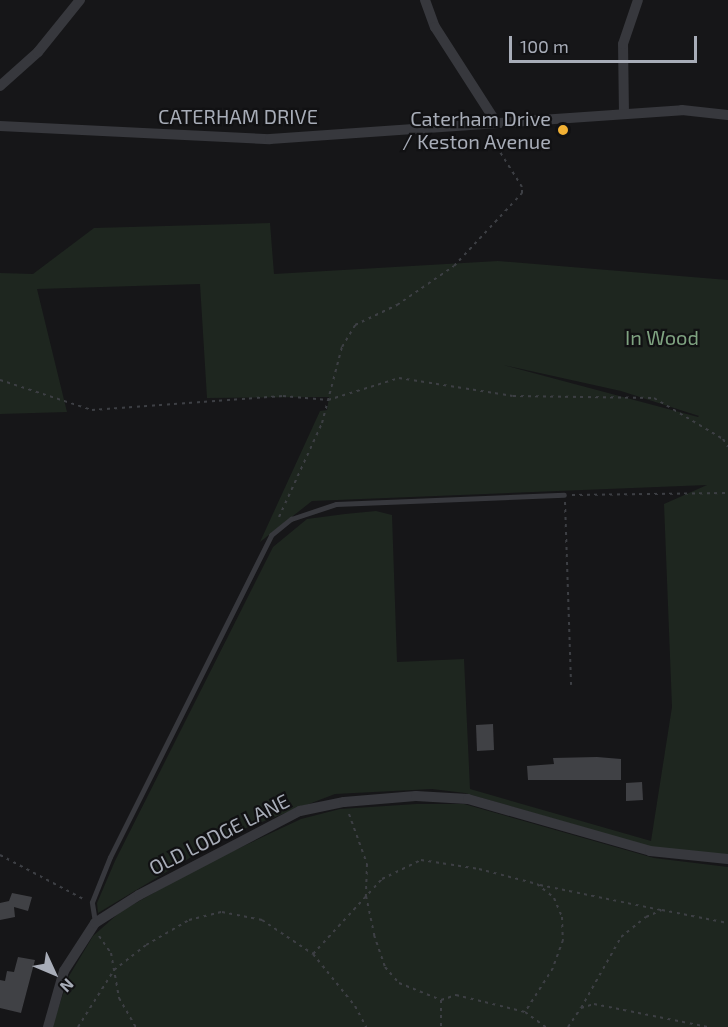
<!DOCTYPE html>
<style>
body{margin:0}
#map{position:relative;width:728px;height:1027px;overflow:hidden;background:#161618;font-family:"Exo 2",sans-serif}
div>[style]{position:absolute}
.green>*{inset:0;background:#1e261f}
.building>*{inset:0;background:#404145}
.path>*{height:2px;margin-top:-1px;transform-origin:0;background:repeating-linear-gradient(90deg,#3d3f44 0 3px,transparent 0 7.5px)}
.lane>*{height:5px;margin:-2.5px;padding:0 2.5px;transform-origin:2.5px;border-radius:2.5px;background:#37383d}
.street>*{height:10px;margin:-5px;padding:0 5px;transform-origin:5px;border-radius:5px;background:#37383d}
.dots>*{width:16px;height:16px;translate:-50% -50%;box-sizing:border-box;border:3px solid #111113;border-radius:50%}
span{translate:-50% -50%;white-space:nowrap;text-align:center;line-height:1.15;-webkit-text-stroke:4.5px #111113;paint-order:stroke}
.street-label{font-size:20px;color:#a8adb8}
.poi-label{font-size:20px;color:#a8adb8}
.right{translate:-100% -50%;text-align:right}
.park-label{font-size:20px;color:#7fa381}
.north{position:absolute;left:24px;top:943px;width:60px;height:60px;-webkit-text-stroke:4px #111113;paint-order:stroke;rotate:134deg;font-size:16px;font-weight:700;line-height:24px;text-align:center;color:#a8adb8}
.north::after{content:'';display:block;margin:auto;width:21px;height:27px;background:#a8adb8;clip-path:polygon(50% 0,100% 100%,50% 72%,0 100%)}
.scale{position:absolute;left:509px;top:36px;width:188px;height:27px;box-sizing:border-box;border:3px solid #a8adb8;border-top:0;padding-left:8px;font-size:18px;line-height:21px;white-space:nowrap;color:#a8adb8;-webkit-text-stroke:4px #111113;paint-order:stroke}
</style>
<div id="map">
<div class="green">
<i style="clip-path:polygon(evenodd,270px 223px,274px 274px,498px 261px,728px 280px,728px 855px,651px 847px,465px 793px,432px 789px,335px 794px,228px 835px,98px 913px,97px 903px,115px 861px,273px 547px,307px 519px,345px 514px,376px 511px,392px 515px,397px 662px,464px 659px,470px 789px,651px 841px,672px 707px,664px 504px,707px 485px,312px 501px,260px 542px,320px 411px,327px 410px,329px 397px,207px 398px,200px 284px,37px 289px,67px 412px,0 414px,0 273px,33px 274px,94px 228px,270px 223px,503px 365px,621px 391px,699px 416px,698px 417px,503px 365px)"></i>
<i style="clip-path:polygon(416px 804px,464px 804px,654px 858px,728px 867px,728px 1027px,52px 1027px,69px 976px,93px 936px,120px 912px,199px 867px,301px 819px,340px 809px)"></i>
</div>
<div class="building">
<i style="clip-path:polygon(493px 724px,494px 750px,477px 751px,476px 725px)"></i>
<i style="clip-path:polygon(597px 757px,621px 759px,621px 780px,528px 780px,527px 766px,554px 764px,553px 758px)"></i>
<i style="clip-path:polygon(642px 782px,643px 800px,626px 801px,626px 783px)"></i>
<i style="clip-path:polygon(12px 893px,32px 897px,28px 911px,14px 907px,15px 917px,0 920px,0 903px,9px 901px)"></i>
<i style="clip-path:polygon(18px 957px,35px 960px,21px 1013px,0 1008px,0 980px,5px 981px,7px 971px,14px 972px)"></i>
</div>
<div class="path">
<i style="left:0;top:380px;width:97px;rotate:18.1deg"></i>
<i style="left:92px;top:410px;width:192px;rotate:-4.2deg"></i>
<i style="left:283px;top:396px;width:45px;rotate:5.1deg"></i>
<i style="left:328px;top:400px;width:74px;rotate:-17.2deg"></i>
<i style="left:399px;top:378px;width:115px;rotate:9deg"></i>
<i style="left:513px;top:396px;width:141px;rotate:0.8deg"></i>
<i style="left:654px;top:398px;width:80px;rotate:30.7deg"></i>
<i style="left:723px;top:439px;width:9px;rotate:58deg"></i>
<i style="left:572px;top:495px;width:156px;rotate:-0.7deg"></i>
<i style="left:565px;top:502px;width:183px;rotate:88.1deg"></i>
<i style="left:279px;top:517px;width:103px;rotate:-65.4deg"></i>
<i style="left:322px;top:423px;width:79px;rotate:-75.3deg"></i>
<i style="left:342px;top:347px;width:26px;rotate:-59deg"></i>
<i style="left:355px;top:325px;width:47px;rotate:-25.5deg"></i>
<i style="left:397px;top:305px;width:69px;rotate:-34.4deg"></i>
<i style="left:454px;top:266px;width:100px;rotate:-47deg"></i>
<i style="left:522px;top:193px;width:6px;rotate:-90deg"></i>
<i style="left:522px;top:187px;width:60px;rotate:-122.1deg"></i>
<i style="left:349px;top:814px;width:53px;rotate:70.2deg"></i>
<i style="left:367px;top:864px;width:32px;rotate:92deg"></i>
<i style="left:366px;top:896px;width:40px;rotate:78deg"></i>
<i style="left:374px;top:935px;width:34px;rotate:71deg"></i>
<i style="left:385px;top:967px;width:21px;rotate:49deg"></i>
<i style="left:399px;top:983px;width:45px;rotate:22deg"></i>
<i style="left:441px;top:1000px;width:16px;rotate:-18deg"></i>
<i style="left:456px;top:995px;width:71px;rotate:13.8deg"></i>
<i style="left:525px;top:1012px;width:26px;rotate:36deg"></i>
<i style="left:0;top:855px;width:94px;rotate:27.9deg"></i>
<i style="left:540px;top:885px;width:124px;rotate:11.7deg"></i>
<i style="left:99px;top:936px;width:21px;rotate:55deg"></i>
<i style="left:111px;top:953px;width:46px;rotate:79.9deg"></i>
<i style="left:119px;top:998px;width:34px;rotate:60deg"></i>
<i style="left:313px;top:954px;width:102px;rotate:-47.4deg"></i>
<i style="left:382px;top:879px;width:43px;rotate:-26deg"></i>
<i style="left:421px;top:860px;width:59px;rotate:8.8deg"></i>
<i style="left:479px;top:869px;width:60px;rotate:14.5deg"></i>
<i style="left:537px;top:884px;width:22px;rotate:39deg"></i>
<i style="left:554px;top:898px;width:21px;rotate:67deg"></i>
<i style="left:562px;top:917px;width:23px;rotate:88deg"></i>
<i style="left:563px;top:940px;width:30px;rotate:110deg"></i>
<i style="left:553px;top:968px;width:52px;rotate:122.5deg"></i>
<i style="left:441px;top:1000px;width:27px;rotate:90deg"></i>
<i style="left:581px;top:1008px;width:81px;rotate:-60.6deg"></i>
<i style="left:621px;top:937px;width:32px;rotate:-39deg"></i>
<i style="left:646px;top:917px;width:17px;rotate:-24deg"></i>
<i style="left:662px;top:910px;width:67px;rotate:11.1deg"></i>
<i style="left:78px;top:1027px;width:67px;rotate:-57.7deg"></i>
<i style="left:114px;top:970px;width:41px;rotate:-38deg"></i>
<i style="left:146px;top:945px;width:50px;rotate:-30.2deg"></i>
<i style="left:189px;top:920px;width:34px;rotate:-14deg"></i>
<i style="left:222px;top:912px;width:41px;rotate:11.3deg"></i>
<i style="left:262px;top:920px;width:61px;rotate:33.7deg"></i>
<i style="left:313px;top:954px;width:67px;rotate:51.1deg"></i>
<i style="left:355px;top:1006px;width:24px;rotate:62deg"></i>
<i style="left:568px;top:1027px;width:23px;rotate:-56deg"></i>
<i style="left:581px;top:1008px;width:14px;rotate:-17deg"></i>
<i style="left:594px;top:1004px;width:116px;rotate:11.4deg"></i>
</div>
<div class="lane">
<i style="left:95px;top:922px;width:20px;rotate:-99deg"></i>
<i style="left:92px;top:902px;width:48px;rotate:-68.2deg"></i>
<i style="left:110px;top:857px;width:360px;rotate:-63.4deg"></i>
<i style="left:271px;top:535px;width:26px;rotate:-39deg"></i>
<i style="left:291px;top:519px;width:47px;rotate:-18.4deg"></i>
<i style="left:336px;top:504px;width:228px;rotate:-2.3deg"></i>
</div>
<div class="street">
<i style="left:425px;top:0;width:29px;rotate:70deg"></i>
<i style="left:435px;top:27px;width:113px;rotate:57.3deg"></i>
<i style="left:0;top:86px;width:51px;rotate:-41.8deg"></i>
<i style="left:38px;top:52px;width:67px;rotate:-51.1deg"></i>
<i style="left:624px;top:114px;width:70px;rotate:-90.8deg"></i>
<i style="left:623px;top:44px;width:46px;rotate:-71.2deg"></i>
<i style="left:0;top:126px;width:270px;rotate:2.8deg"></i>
<i style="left:270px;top:139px;width:413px;rotate:-4deg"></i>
<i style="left:682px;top:110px;width:46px;rotate:6.2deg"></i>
<i style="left:48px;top:1027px;width:58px;rotate:-74.1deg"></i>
<i style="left:64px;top:971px;width:57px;rotate:-57.1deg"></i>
<i style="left:95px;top:923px;width:52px;rotate:-32.5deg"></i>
<i style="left:139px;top:895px;width:182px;rotate:-27.6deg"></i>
<i style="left:300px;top:811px;width:45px;rotate:-11.6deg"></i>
<i style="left:344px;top:802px;width:72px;rotate:-4.8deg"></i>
<i style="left:416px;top:796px;width:52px;rotate:3.3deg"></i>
<i style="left:468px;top:799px;width:189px;rotate:15.9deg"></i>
<i style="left:650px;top:851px;width:78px;rotate:5.9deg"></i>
</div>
<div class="dots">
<i style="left:563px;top:130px;background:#f2b134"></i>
</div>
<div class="street-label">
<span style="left:238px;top:116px">CATERHAM DRIVE</span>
<span style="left:219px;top:834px;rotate:-27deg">OLD LODGE LANE</span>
</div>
<div class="poi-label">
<span class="right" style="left:551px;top:130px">Caterham Drive<br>/ Keston Avenue</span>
</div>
<div class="park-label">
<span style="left:662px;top:337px">In Wood</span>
</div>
<div class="north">N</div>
<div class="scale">100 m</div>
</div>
